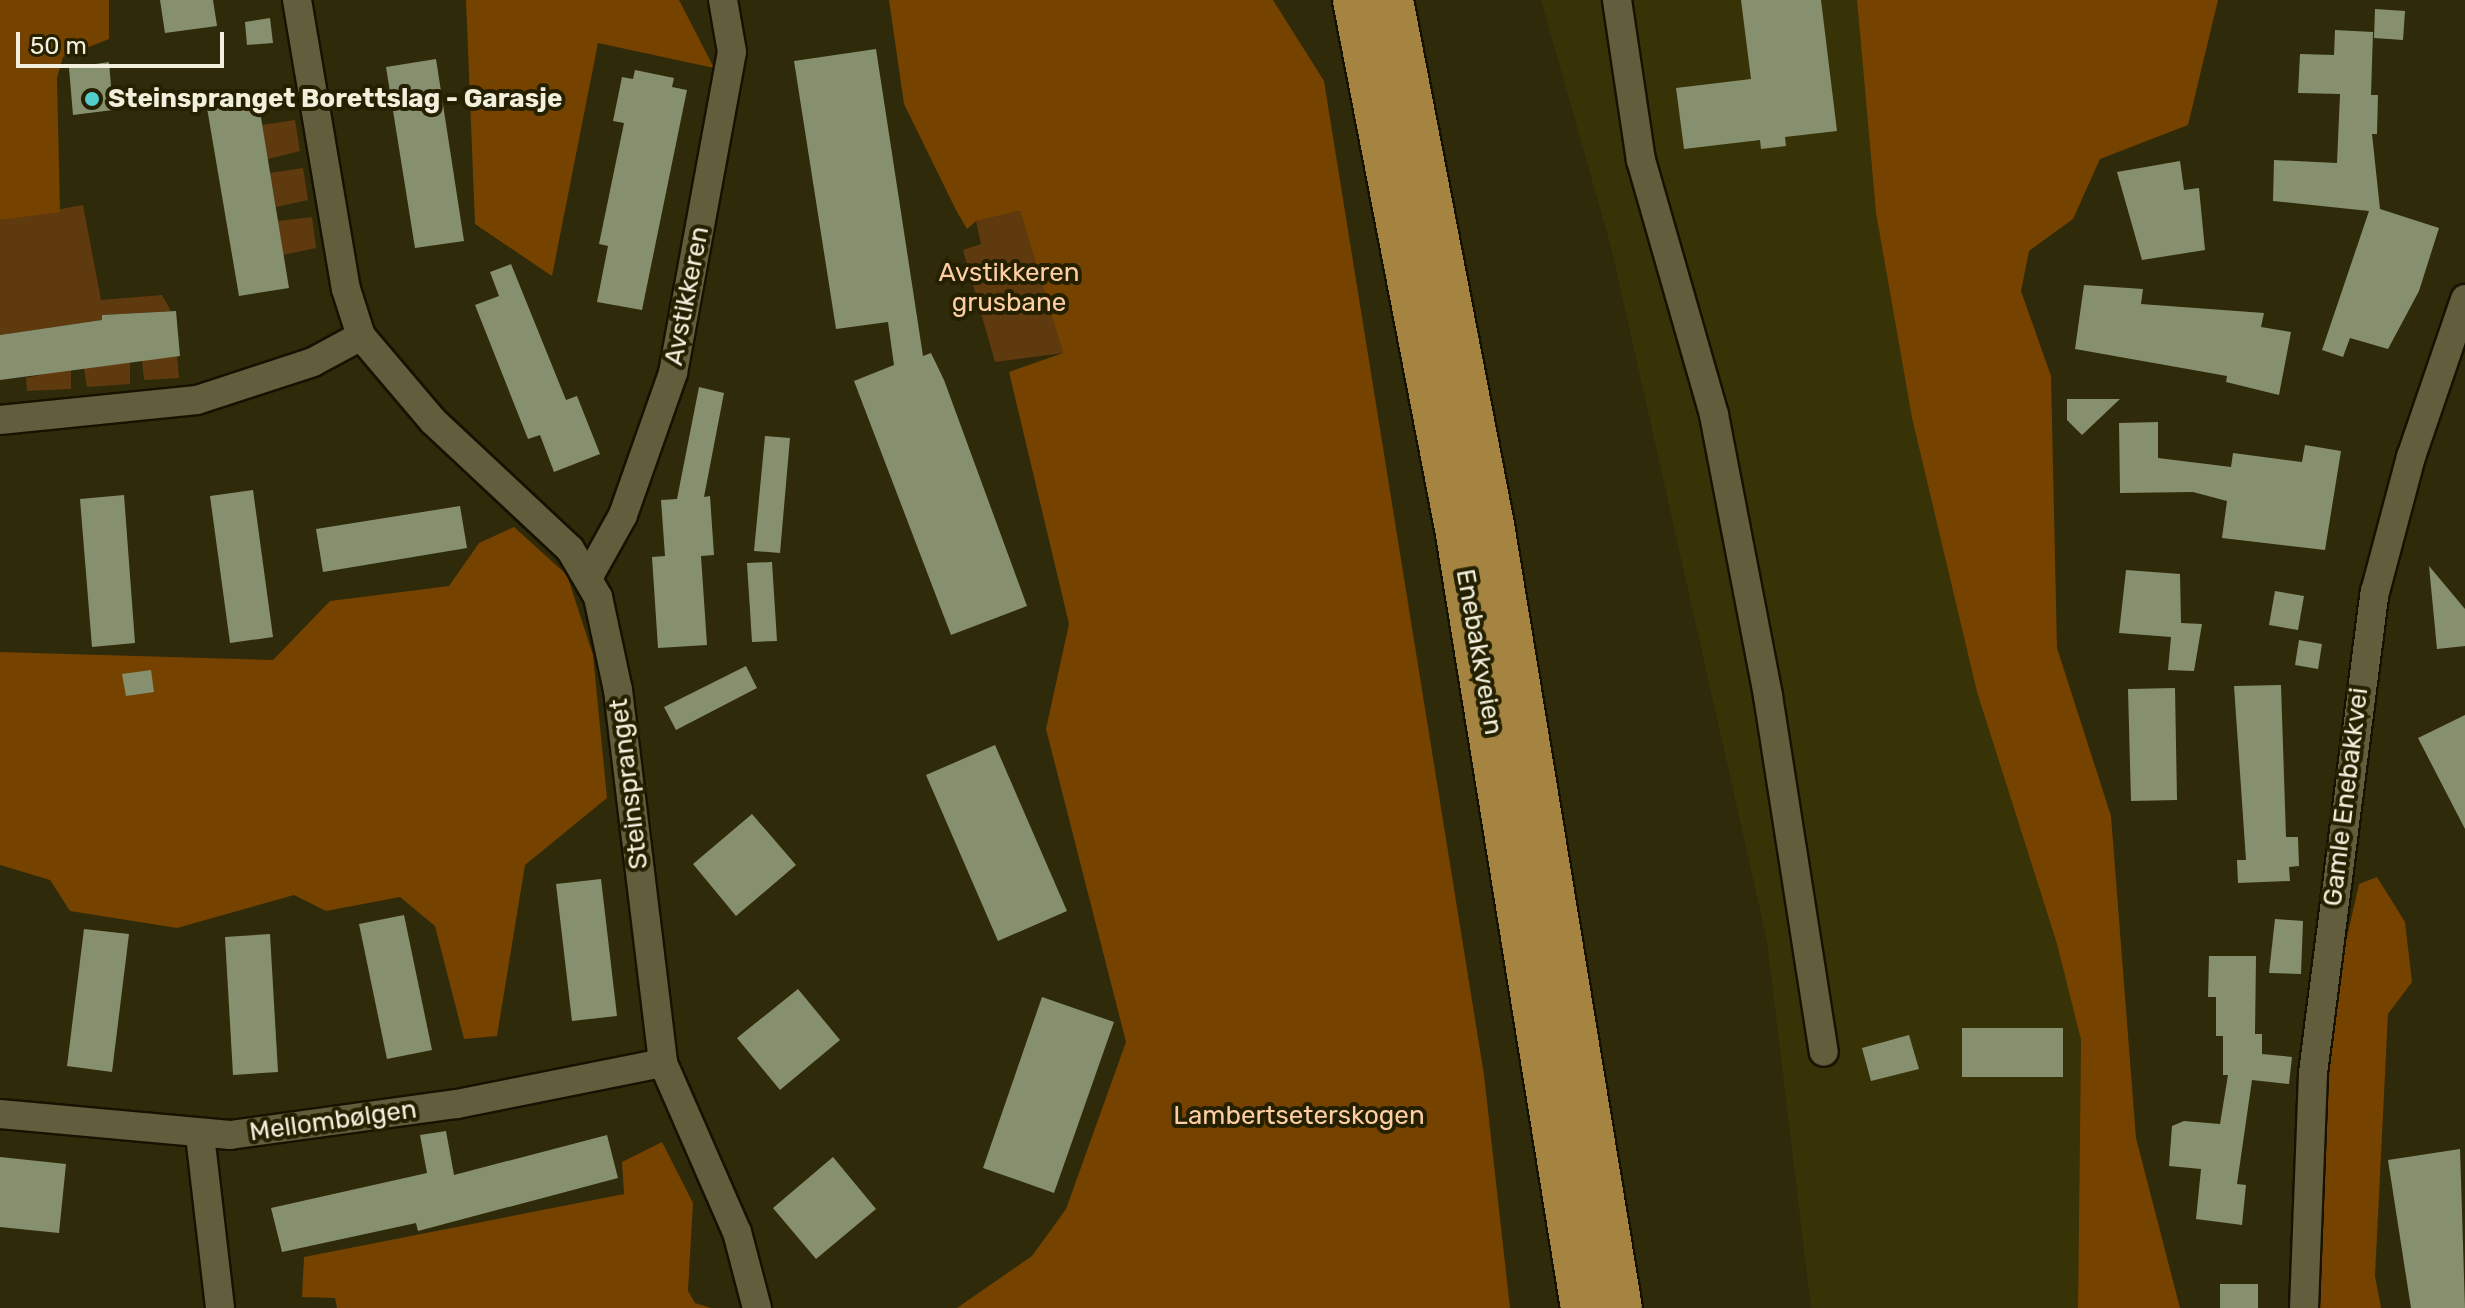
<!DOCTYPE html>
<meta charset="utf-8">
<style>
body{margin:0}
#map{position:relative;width:2465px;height:1308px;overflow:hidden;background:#2f2a09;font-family:Rubik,sans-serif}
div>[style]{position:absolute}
.built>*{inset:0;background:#383207}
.green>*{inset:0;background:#603a0f}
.forest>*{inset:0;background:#754200}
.building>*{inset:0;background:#87906e}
.roads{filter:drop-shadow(2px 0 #161200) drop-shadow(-2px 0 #161200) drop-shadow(0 2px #161200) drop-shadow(0 -2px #161200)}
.minor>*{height:28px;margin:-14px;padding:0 14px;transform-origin:14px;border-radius:14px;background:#625d3c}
.trunk>*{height:44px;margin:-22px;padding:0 22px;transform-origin:22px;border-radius:22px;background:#a48440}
.dots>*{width:22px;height:22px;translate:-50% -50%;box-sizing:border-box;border:4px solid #252000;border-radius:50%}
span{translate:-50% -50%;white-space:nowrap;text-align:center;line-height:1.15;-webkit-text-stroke:8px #252000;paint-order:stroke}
.poi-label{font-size:26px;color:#f2efdd;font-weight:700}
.left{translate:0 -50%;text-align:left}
.park-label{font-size:26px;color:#fdcda3}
.street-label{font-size:26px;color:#f2efdd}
.scale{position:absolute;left:16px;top:32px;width:208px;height:36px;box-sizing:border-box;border:4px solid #f2efdd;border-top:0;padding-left:10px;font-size:24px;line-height:28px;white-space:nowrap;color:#f2efdd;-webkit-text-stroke:6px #252000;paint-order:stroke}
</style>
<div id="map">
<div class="built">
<i style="clip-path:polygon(1541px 0,1857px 0,1876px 213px,1912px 418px,1977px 692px,2057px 944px,2081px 1040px,2078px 1308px,1811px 1308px,1767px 941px,1611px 247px)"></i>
</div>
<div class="green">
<i style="clip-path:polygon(295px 120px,300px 151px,268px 159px,262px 125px)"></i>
<i style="clip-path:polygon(303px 168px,308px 200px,276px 207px,270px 173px)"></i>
<i style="clip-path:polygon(83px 205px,101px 300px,162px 295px,171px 311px,102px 315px,102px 320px,0 335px,0 220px)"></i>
<i style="clip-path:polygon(1020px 211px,1063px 353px,995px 362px,963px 250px,981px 244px,976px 221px)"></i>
<i style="clip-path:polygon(312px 217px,316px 248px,283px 255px,278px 221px)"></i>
<i style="clip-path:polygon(177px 356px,179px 378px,144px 380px,142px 360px)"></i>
<i style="clip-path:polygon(130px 361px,130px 384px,87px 387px,84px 368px)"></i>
<i style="clip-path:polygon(71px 368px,71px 389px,27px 391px,26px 378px)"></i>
</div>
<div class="forest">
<i style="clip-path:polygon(0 0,109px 0,109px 39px,63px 57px,57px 78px,60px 212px,0 220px)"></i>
<i style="clip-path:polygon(466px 0,679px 0,714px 68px,598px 43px,552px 276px,475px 224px)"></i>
<i style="clip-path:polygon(889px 0,1273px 0,1324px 81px,1484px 1075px,1510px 1308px,957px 1308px,1032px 1256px,1066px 1209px,1126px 1042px,1046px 729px,1069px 624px,1009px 372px,1063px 353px,1020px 211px,976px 221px,967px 229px,956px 210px,904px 104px)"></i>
<i style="clip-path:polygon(1857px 0,2218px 0,2188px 125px,2100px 159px,2073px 219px,2029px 251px,2021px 291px,2051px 376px,2057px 648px,2111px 816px,2136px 1138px,2180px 1308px,2078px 1308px,2081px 1040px,2057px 944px,1977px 692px,1912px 418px,1876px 213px)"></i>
<i style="clip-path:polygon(514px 527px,567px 575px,593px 655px,607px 798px,525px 865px,497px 1036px,464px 1039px,435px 926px,400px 897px,326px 911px,294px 895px,177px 928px,70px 911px,50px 880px,0 865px,0 652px,273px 660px,330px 601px,449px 586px,479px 543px)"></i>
<i style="clip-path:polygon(2377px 877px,2405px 922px,2412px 982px,2388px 1014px,2375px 1276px,2381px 1308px,2314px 1308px,2326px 1030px,2359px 884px)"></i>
<i style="clip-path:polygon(662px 1142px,693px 1203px,688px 1291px,695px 1303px,711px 1308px,337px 1308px,335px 1298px,302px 1297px,304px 1257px,624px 1194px,622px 1162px)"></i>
</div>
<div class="building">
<i style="clip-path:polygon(160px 0,213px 0,217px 26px,165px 33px)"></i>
<i style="clip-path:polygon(1741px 0,1821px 0,1837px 131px,1785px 137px,1786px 146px,1761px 149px,1760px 140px,1684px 149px,1676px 88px,1751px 79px)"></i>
<i style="clip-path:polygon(2375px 9px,2405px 11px,2403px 40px,2374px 38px)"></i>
<i style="clip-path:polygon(270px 18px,273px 43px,247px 45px,245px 22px)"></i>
<i style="clip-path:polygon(2335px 30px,2373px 32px,2371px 95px,2378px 95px,2377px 134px,2372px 134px,2380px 209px,2439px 228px,2419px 291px,2388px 349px,2350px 338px,2343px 357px,2322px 350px,2369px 211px,2273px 201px,2274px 160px,2337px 163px,2340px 94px,2298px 93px,2300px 54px,2334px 55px)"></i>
<i style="clip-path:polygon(876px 49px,923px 356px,931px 353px,944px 380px,1027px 606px,951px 635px,854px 381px,894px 365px,888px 322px,836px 329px,794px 61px)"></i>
<i style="clip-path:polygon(436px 59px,464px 241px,415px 248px,386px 67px)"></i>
<i style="clip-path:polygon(109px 62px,113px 110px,73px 115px,69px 68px)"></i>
<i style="clip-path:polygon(635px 70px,674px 78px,672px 87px,687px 90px,642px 310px,597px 302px,608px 246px,599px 244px,624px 123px,613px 121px,622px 77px,633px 79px)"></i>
<i style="clip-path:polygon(257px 93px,289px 288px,239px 296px,206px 102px)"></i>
<i style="clip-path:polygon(2180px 161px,2184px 190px,2199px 188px,2205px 250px,2142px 260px,2117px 172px)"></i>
<i style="clip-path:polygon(511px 264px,566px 400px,577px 396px,600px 454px,554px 472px,540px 435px,528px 439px,475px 305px,499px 296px,490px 272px)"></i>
<i style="clip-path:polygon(2084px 285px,2143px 289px,2141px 304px,2264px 313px,2261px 327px,2291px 332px,2279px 395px,2226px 382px,2227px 376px,2075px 349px)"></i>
<i style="clip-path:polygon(176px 311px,180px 356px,0 380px,0 335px,102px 320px,102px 315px)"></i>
<i style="clip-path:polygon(699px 387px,724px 393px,704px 497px,710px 496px,714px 555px,701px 556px,707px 645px,658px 648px,652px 557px,665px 556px,661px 500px,677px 499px)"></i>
<i style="clip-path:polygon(2067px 399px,2120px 399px,2082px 435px,2067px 420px)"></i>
<i style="clip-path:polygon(2158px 422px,2158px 458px,2231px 467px,2233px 453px,2302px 462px,2305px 445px,2341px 451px,2325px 550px,2222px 538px,2227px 501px,2193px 492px,2120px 493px,2119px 423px)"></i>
<i style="clip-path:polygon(765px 436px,790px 438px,780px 553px,754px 551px)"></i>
<i style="clip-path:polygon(253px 490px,273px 637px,230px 643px,210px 496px)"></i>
<i style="clip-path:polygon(124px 495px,135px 643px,92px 647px,80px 499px)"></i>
<i style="clip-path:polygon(460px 506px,467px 548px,323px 572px,316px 529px)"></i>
<i style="clip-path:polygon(772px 562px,777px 641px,752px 642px,747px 563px)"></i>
<i style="clip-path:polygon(2429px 566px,2465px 609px,2465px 646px,2437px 649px)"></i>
<i style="clip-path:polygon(2126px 570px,2180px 574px,2181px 623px,2202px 624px,2194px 671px,2168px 670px,2171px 637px,2119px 633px)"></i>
<i style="clip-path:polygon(2275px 591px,2304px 596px,2298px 630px,2269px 625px)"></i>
<i style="clip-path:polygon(2299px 640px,2322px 644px,2318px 669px,2295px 665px)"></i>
<i style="clip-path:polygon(746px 666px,757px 688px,676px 730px,664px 707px)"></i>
<i style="clip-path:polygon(151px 670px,154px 692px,126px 696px,122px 674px)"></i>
<i style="clip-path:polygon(2281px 685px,2286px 837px,2298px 837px,2299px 866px,2289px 867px,2290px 881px,2238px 883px,2237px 860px,2246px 860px,2234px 686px)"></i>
<i style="clip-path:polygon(2175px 688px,2177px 800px,2131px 801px,2128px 689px)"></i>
<i style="clip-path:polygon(2465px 715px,2465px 829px,2418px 738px)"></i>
<i style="clip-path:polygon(995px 745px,1067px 911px,998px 941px,926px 775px)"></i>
<i style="clip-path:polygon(752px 814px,796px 865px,736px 916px,693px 864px)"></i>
<i style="clip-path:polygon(601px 879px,617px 1016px,572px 1021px,556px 884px)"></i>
<i style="clip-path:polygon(404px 915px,432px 1050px,387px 1059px,359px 924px)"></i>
<i style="clip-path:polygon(2275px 919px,2303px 921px,2301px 974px,2269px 973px)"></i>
<i style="clip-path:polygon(84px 929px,129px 934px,112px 1072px,67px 1066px)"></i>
<i style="clip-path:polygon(270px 934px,278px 1072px,233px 1075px,225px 937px)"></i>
<i style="clip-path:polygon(2209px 956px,2256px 956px,2255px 1034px,2262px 1034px,2262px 1054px,2292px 1057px,2289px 1084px,2252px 1080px,2237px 1184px,2246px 1185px,2242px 1225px,2196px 1219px,2201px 1169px,2169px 1166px,2172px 1126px,2184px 1121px,2220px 1124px,2228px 1075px,2223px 1075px,2223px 1036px,2216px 1036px,2216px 997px,2208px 997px)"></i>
<i style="clip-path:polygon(798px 989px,840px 1040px,780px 1090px,737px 1038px)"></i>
<i style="clip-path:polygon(1042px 997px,1114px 1022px,1054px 1193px,983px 1168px)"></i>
<i style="clip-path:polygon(1962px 1028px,2063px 1028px,2063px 1077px,1962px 1077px)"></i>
<i style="clip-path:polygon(1909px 1035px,1919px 1069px,1871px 1081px,1862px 1048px)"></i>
<i style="clip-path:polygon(446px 1131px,454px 1175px,607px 1135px,618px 1178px,418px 1231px,416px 1223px,282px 1252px,271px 1208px,427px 1173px,420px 1135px)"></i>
<i style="clip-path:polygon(2460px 1149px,2465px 1308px,2411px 1308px,2388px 1160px)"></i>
<i style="clip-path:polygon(0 1157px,66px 1164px,59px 1233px,0 1227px)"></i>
<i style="clip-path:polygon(833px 1157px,876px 1209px,816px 1259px,773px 1208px)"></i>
<i style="clip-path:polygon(2220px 1284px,2258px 1284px,2258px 1308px,2220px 1308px)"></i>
</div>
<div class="roads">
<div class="minor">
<i style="left:297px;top:0;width:293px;rotate:80.4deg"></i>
<i style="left:346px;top:289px;width:49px;rotate:72.3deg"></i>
<i style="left:361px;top:336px;width:111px;rotate:49.7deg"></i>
<i style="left:433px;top:421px;width:187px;rotate:43.1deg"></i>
<i style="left:570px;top:549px;width:56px;rotate:59.7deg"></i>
<i style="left:598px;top:597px;width:95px;rotate:77.9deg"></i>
<i style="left:618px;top:690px;width:376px;rotate:83.1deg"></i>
<i style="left:663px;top:1063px;width:184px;rotate:66.4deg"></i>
<i style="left:737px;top:1232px;width:79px;rotate:75.3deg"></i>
<i style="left:1617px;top:0;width:162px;rotate:81.5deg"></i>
<i style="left:1641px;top:160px;width:265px;rotate:74deg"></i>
<i style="left:1714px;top:415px;width:286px;rotate:79.1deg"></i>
<i style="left:1768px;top:696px;width:360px;rotate:81.1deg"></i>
<i style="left:0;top:420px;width:198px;rotate:-5.8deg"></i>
<i style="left:197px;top:400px;width:122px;rotate:-18.1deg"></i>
<i style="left:313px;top:362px;width:55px;rotate:-28.4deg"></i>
<i style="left:588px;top:578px;width:72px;rotate:-60.9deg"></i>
<i style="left:623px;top:515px;width:151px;rotate:-70.6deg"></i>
<i style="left:673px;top:373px;width:326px;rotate:-79.6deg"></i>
<i style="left:732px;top:52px;width:53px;rotate:-99.8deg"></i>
<i style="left:0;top:1114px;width:231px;rotate:5.2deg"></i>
<i style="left:230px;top:1135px;width:229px;rotate:-7.8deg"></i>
<i style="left:457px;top:1104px;width:210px;rotate:-11.3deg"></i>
<i style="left:200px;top:1135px;width:174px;rotate:83.4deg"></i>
<i style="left:2304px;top:1308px;width:235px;rotate:-87.8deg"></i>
<i style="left:2313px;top:1073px;width:485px;rotate:-82.7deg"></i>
<i style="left:2375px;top:592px;width:140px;rotate:-75.1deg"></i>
<i style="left:2411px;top:457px;width:167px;rotate:-71.1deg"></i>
</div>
<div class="trunk">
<i style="left:1355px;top:0;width:544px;rotate:79.08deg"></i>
<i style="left:1458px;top:534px;width:784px;rotate:80.83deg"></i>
<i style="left:1391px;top:0;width:535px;rotate:79.11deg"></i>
<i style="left:1492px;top:525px;width:793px;rotate:80.72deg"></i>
</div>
</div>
<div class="dots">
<i style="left:92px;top:99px;background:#52cdcb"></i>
</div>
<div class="poi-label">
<span class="left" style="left:108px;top:99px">Steinspranget Borettslag - Garasje</span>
</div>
<div class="park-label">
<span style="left:1009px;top:288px">Avstikkeren<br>grusbane</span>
<span style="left:1299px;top:1116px">Lambertseterskogen</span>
</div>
<div class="street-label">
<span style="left:687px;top:296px;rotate:-79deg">Avstikkeren</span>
<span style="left:1479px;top:652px;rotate:80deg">Enebakkveien</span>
<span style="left:629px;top:784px;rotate:-97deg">Steinspranget</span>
<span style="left:2346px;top:797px;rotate:-83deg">Gamle Enebakkvei</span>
<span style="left:333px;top:1121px;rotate:-8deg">Mellombølgen</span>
</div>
<div class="scale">50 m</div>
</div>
